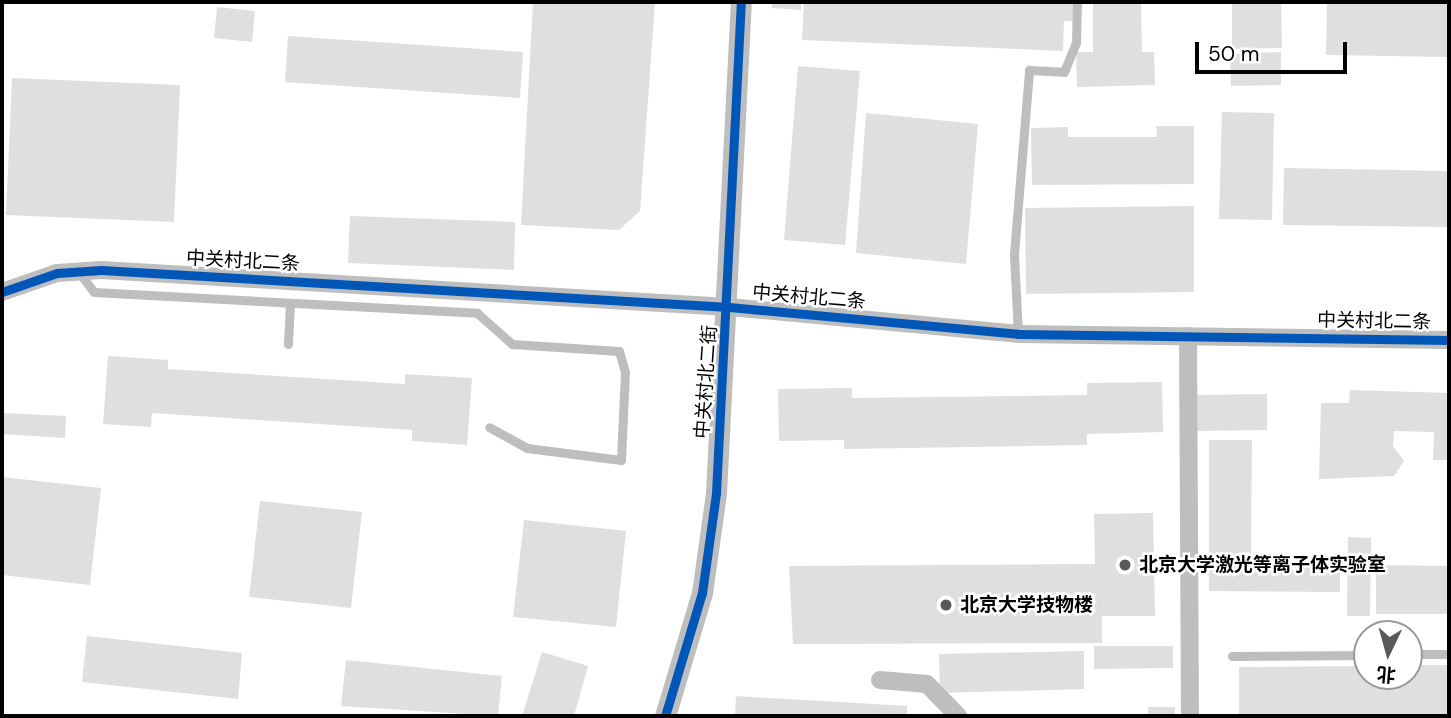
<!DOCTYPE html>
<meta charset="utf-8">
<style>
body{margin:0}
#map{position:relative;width:1451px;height:718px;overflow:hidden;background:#fff;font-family:"DM Sans","Noto Sans SC",sans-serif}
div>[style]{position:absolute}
.building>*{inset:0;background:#dfdfdf}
.service>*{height:9px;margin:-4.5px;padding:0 4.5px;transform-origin:4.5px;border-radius:4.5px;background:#bebebe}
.minor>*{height:18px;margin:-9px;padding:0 9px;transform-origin:9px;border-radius:9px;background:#bebebe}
.tertiary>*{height:21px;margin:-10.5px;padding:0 10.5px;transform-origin:10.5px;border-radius:10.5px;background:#bebebe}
.cycleway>*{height:9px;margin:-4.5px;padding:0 4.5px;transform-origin:4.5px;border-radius:4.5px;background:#0057b8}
.dots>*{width:19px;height:19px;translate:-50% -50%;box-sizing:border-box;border:4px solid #fff;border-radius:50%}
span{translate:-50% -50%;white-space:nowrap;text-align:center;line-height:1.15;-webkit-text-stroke:5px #fff;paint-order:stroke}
.street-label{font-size:19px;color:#000}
.poi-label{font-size:19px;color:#000;font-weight:700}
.left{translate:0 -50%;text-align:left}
.frame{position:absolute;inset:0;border:4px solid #000;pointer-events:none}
.north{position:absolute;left:1353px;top:620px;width:70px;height:70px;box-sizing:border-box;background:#fff;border:2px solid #999;border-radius:50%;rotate:185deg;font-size:19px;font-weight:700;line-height:28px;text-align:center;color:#000}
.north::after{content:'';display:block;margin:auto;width:24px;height:32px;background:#595959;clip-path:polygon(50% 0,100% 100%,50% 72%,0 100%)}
.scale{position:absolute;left:1195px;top:42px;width:152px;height:32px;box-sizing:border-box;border:4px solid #000;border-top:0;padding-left:9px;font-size:21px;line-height:24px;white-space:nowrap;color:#000;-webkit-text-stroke:5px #fff;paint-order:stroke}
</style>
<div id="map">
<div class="building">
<i style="clip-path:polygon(533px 2px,655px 2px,640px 211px,619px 230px,521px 225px)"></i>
<i style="clip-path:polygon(772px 2px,801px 2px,801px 10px,772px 8px)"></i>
<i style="clip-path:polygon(804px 2px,1074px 2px,1073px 21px,1064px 21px,1063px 51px,802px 40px)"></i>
<i style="clip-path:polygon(1093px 2px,1141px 2px,1142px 52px,1154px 52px,1155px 85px,1077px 87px,1076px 52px,1093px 52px)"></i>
<i style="clip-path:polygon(1232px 2px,1281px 2px,1282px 48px,1232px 49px)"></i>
<i style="clip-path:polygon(1327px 2px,1449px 3px,1449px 57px,1326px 55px)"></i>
<i style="clip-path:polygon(217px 7px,255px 11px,252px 42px,214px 38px)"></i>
<i style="clip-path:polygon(288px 36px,523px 52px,520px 98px,285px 82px)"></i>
<i style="clip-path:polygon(1281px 52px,1281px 85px,1231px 86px,1230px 54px)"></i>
<i style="clip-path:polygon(798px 66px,860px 71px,845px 245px,784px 240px)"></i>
<i style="clip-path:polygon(12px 78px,180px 85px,174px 222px,6px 215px)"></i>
<i style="clip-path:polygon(1222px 112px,1274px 113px,1272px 220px,1219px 219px)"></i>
<i style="clip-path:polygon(866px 113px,978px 124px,966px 264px,856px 253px)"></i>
<i style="clip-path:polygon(1156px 126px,1194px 126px,1194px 184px,1032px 185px,1031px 128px,1068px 127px,1068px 137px,1157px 137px)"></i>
<i style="clip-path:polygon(1284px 168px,1449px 171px,1449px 227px,1283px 225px)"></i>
<i style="clip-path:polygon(1194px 206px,1194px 292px,1026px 294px,1025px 208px)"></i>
<i style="clip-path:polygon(350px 216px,515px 222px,514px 270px,348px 263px)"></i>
<i style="clip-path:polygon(108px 356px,168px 360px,168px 369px,405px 384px,405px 374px,472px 378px,467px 445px,412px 441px,412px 430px,152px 413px,151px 427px,103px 424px)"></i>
<i style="clip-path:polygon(1162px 382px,1163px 432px,1087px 434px,1087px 445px,844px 449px,844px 440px,779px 441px,778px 389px,852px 388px,852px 398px,1087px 395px,1087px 383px)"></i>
<i style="clip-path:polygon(1350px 390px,1449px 393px,1449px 460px,1433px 460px,1434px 432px,1394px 431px,1393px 446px,1404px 461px,1394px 476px,1319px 479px,1321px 403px,1349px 403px)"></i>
<i style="clip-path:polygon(1267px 394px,1267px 430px,1196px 431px,1195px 395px)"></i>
<i style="clip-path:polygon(2px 413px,66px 416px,65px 438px,2px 434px)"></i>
<i style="clip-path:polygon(1209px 440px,1252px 440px,1251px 555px,1340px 556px,1340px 592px,1209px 591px)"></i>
<i style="clip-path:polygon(2px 477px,101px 488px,90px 585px,2px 575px)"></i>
<i style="clip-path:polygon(260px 501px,362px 512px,351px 608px,249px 597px)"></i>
<i style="clip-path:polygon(1153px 513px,1155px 616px,1102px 616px,1102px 643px,793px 644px,789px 566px,1095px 564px,1094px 514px)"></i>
<i style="clip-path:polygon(524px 520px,626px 531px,616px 627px,513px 617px)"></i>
<i style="clip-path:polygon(1348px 537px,1371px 538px,1370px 616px,1347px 616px)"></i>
<i style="clip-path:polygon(1376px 565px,1449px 566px,1449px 614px,1376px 614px)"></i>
<i style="clip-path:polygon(87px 636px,242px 653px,238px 699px,82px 682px)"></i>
<i style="clip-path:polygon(1094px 646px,1173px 646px,1173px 668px,1094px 669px)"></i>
<i style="clip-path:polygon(1084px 651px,1084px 689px,940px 693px,939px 654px)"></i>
<i style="clip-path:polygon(542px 652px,588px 666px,574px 716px,522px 716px)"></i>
<i style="clip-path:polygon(346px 660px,502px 676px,498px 716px,341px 706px)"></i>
<i style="clip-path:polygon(1409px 665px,1449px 665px,1449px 716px,1239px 716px,1239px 667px,1367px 666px,1367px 676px,1409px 676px)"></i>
<i style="clip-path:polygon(736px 696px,907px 706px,907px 716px,735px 716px)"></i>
<i style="clip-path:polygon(1148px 707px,1175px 707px,1175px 716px,1148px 716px)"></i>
</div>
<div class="service">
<i style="left:78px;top:271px;width:26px;rotate:53deg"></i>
<i style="left:94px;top:292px;width:384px;rotate:3.1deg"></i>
<i style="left:477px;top:313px;width:47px;rotate:41.5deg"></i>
<i style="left:512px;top:344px;width:107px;rotate:3.7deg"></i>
<i style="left:619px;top:351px;width:22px;rotate:74deg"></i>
<i style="left:625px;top:372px;width:88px;rotate:92.6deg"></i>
<i style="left:621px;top:460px;width:95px;rotate:-172.7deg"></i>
<i style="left:527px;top:448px;width:43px;rotate:-151.1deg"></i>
<i style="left:1018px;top:334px;width:80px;rotate:-92.9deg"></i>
<i style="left:1014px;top:254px;width:185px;rotate:-85.3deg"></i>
<i style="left:1029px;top:70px;width:35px;rotate:3deg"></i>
<i style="left:1064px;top:72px;width:31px;rotate:-68deg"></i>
<i style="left:1076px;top:43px;width:41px;rotate:-88.6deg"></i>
<i style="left:288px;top:344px;width:41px;rotate:-87.2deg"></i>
<i style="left:1409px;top:654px;width:40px"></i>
<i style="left:1232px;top:656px;width:135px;rotate:-0.4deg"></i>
</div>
<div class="minor">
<i style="left:2px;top:292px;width:58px;rotate:-19.1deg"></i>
<i style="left:57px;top:273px;width:44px;rotate:-3.9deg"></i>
<i style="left:101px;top:270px;width:629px;rotate:3.37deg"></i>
<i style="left:729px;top:307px;width:290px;rotate:5.3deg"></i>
<i style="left:1018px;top:334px;width:431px;rotate:0.8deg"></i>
<i style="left:1188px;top:336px;width:380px;rotate:89.7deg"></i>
<i style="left:880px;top:680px;width:47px;rotate:4.9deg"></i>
<i style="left:927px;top:684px;width:45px;rotate:45.9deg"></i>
</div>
<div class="tertiary">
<i style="left:665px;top:716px;width:128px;rotate:-73.3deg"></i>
<i style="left:702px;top:593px;width:101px;rotate:-82deg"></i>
<i style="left:716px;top:493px;width:492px;rotate:-87.1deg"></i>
</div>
<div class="cycleway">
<i style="left:2px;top:292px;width:58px;rotate:-19.1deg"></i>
<i style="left:57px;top:273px;width:44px;rotate:-3.9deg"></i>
<i style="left:101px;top:270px;width:629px;rotate:3.37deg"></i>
<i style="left:729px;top:307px;width:290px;rotate:5.3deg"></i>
<i style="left:1018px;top:334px;width:431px;rotate:0.8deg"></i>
<i style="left:665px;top:716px;width:128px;rotate:-73.3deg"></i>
<i style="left:702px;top:593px;width:101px;rotate:-82deg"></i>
<i style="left:716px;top:493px;width:492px;rotate:-87.1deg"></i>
</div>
<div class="dots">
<i style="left:1125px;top:565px;background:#595959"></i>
<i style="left:946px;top:605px;background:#595959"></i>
</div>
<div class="street-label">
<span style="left:243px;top:261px;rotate:3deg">中关村北二条</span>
<span style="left:809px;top:297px;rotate:5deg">中关村北二条</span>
<span style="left:1374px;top:321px;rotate:1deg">中关村北二条</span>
<span style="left:706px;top:382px;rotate:-86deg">中关村北二街</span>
</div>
<div class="poi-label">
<span class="left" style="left:1139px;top:565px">北京大学激光等离子体实验室</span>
<span class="left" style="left:960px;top:605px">北京大学技物楼</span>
</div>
<div class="frame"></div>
<div class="north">北</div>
<div class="scale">50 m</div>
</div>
